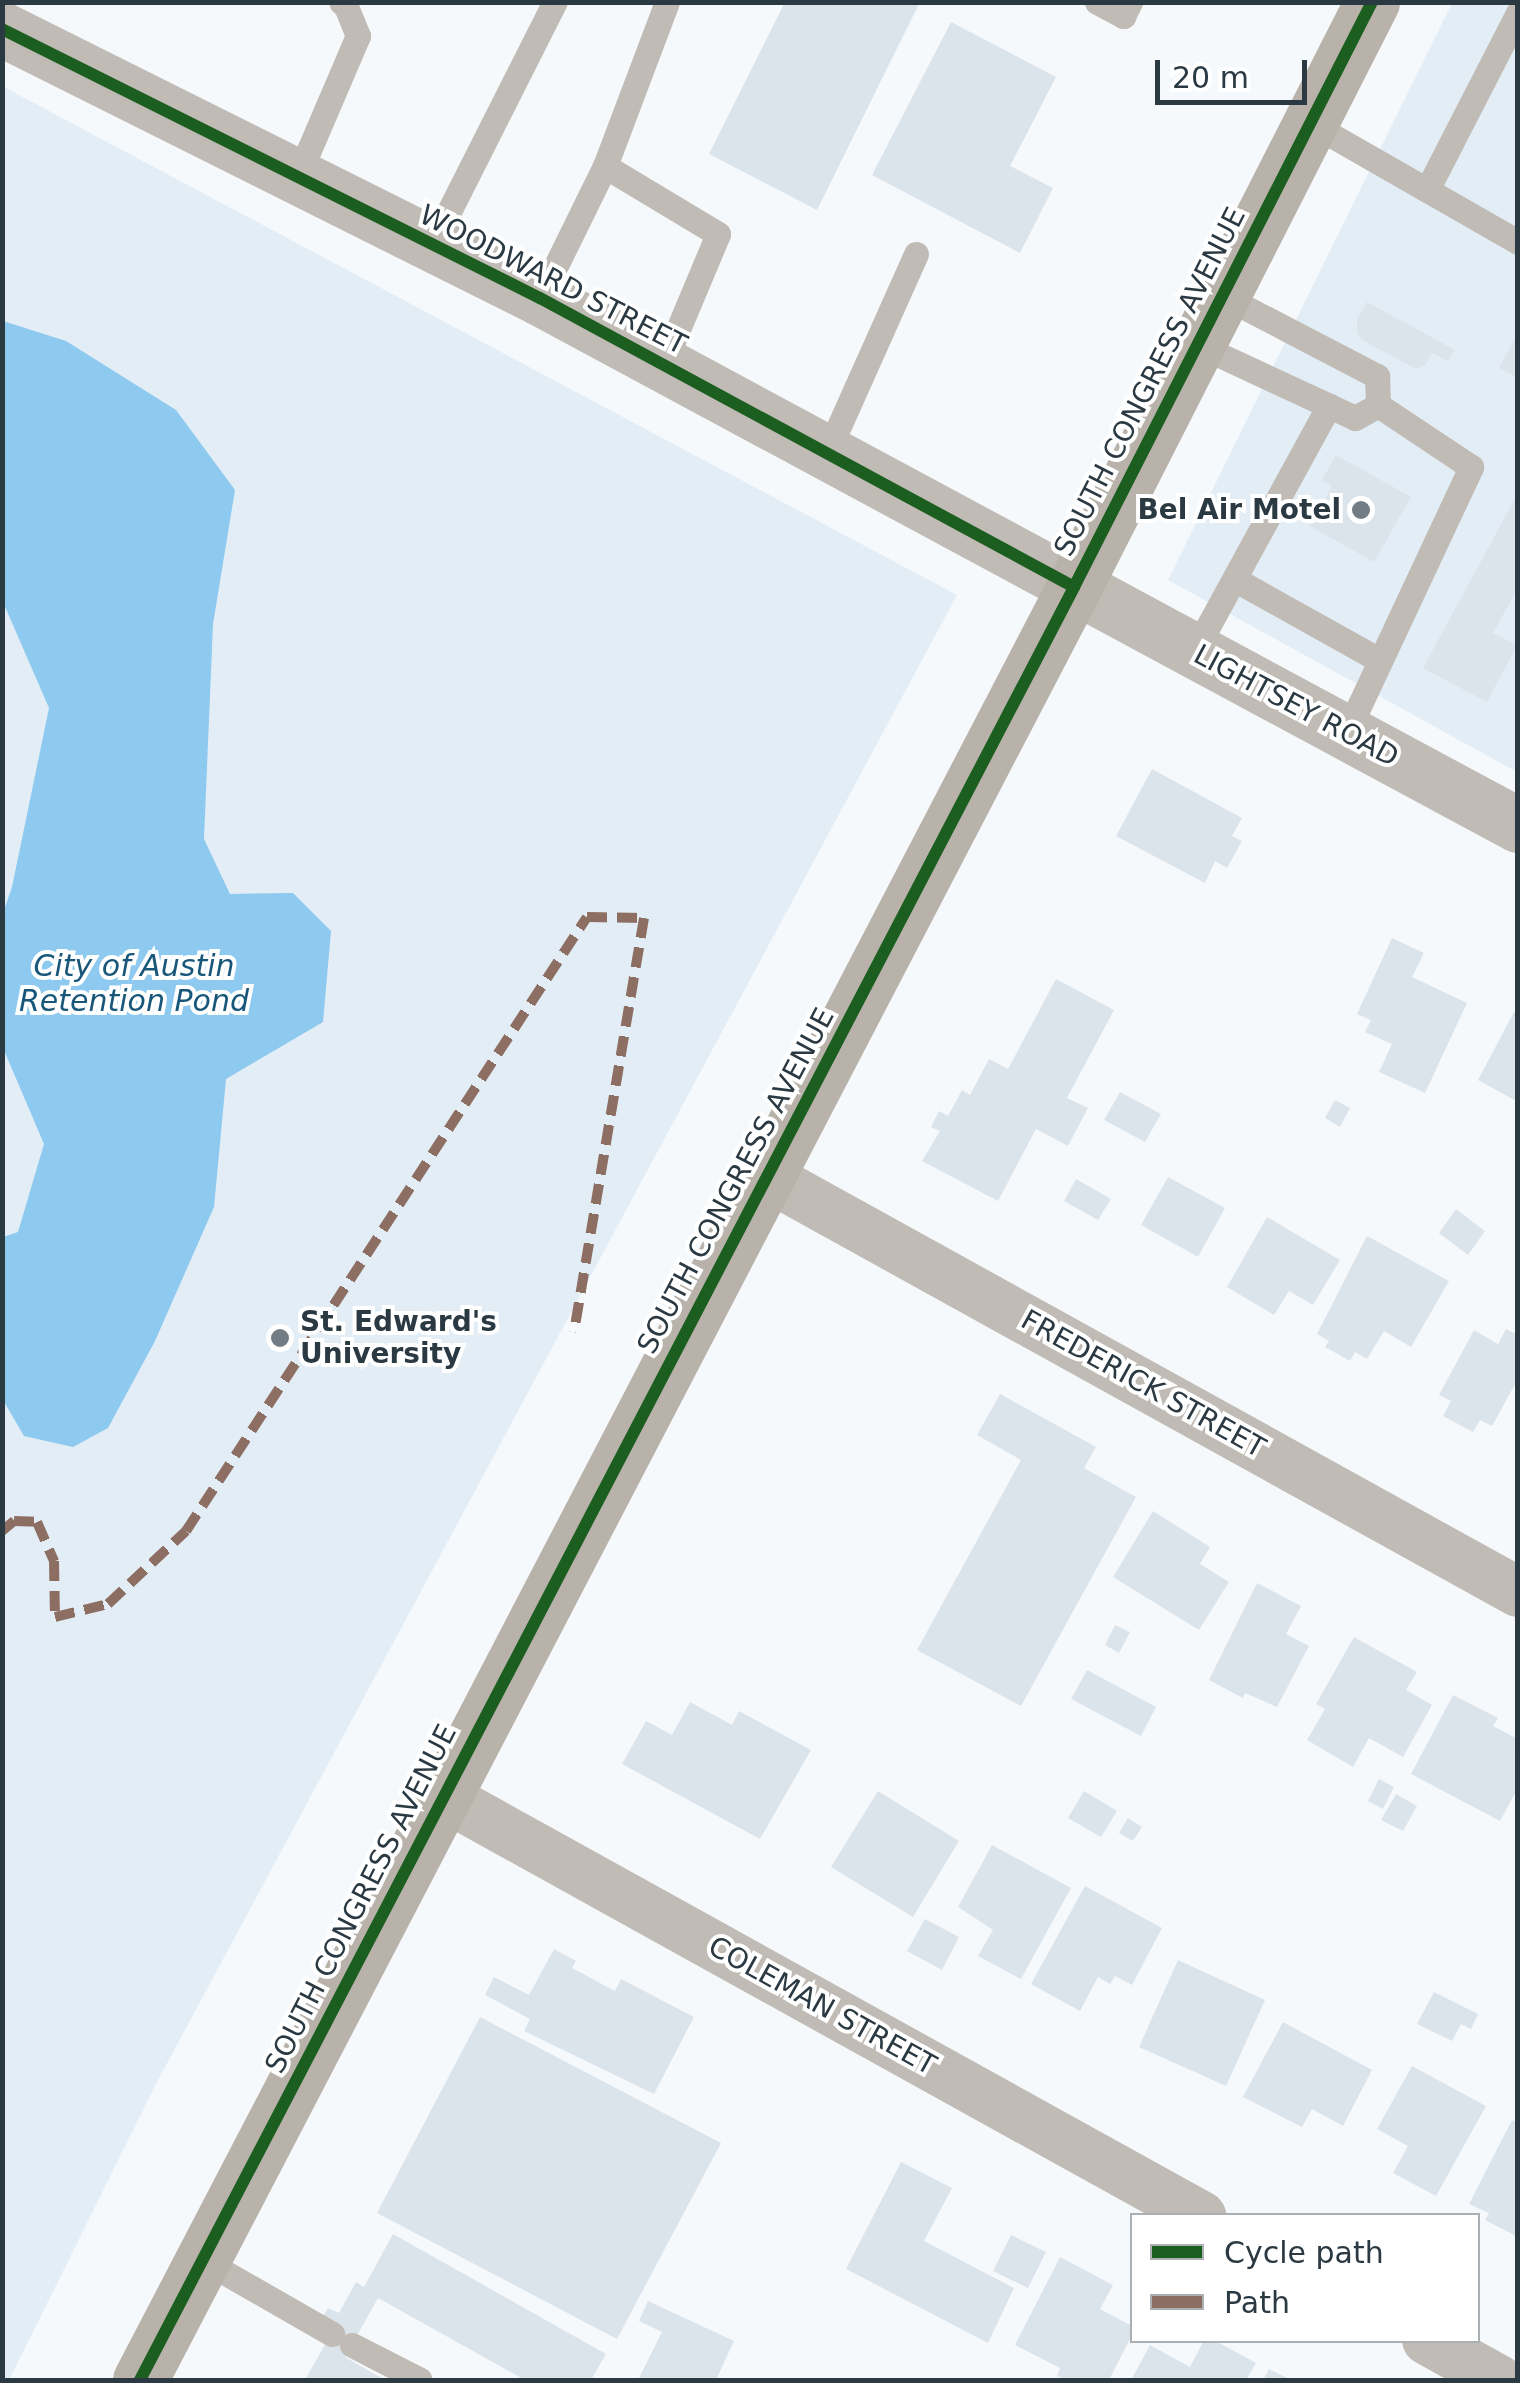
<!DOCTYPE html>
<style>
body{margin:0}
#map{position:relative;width:1520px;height:2383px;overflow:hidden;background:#f6f9fc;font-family:"DejaVu Sans",sans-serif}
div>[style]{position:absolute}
.built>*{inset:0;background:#e2edf6}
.water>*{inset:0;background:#8ec9ef}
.building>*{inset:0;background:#dce4eb}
.service>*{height:25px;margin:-12.5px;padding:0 12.5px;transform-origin:12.5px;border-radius:12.5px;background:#c0bbb5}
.minor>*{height:50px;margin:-25px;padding:0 25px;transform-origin:25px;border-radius:25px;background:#c0bbb5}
.tertiary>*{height:55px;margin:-27.5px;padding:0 27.5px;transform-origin:27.5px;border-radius:27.5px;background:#c0bbb5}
.primary>*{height:55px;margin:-27.5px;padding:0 27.5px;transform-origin:27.5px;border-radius:27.5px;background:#b8b2aa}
.quiet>*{height:10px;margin-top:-5px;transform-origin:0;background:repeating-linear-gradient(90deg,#8d6e63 0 20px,transparent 0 30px)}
.cycleway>*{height:12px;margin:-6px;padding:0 6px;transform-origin:6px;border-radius:6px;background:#1b5e20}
.dots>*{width:28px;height:28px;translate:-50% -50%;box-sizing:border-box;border:5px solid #fff;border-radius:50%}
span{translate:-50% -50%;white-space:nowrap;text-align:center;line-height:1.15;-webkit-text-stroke:8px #fff;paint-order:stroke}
.street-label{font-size:28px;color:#2b3943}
.poi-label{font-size:28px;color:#2b3943;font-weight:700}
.right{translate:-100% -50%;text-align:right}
.left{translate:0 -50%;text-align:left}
.water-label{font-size:30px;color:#18577a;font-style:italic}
.frame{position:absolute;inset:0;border:5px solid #2b3943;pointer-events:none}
.legend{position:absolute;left:1130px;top:2213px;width:350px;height:130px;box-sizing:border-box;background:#fff;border:2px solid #aab0b4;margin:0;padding:12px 18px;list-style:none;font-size:30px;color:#2b3943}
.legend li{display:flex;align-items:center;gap:20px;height:50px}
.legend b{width:50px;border:2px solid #aab0b4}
.scale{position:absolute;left:1155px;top:60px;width:152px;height:45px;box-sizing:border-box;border:5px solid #2b3943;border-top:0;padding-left:12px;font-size:30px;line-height:35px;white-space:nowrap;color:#2b3943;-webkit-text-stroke:8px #fff;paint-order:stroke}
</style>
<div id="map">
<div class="built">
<i style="clip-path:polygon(1452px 3px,1517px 3px,1517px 772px,1168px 580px)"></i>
<i style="clip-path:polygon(2px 86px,957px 595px,157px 2082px,9px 2380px,2px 2380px)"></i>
</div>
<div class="water">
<i style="clip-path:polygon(3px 321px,66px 341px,176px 410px,235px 490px,213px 624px,204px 839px,230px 894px,293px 893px,331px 931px,323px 1022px,226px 1079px,214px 1207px,155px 1341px,108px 1428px,73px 1447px,24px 1436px,3px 1400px,3px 1237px,18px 1232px,44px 1144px,3px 1048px,3px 913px,12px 887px,49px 708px,3px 602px)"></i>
</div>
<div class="building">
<i style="clip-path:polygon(785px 2px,920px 2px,817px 210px,709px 154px)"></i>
<i style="clip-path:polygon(951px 22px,1056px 77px,1010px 166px,1053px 188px,1020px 253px,872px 175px)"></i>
<i style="clip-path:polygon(1367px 302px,1455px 350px,1448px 361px,1432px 353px,1425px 366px,1416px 369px,1362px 340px,1357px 333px,1357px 319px)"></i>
<i style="clip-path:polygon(1518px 333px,1518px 378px,1499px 368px)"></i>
<i style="clip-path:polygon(1336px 455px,1411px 497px,1374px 562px,1310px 526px,1332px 486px,1322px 480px)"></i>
<i style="clip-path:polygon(1518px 493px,1518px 588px,1493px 633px,1517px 645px,1487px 702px,1423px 668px)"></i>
<i style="clip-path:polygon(1152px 769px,1242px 818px,1232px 836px,1242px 841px,1227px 868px,1215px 861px,1205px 883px,1116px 836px)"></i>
<i style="clip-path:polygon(1392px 938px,1424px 953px,1412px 977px,1467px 1003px,1425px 1093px,1379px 1072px,1392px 1044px,1365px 1032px,1371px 1020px,1357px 1014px)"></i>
<i style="clip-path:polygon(1056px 979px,1114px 1010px,1067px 1098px,1088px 1108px,1068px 1146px,1036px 1129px,998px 1201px,922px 1161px,940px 1131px,931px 1127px,939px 1111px,948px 1116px,962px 1090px,970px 1095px,989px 1059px,1008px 1069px)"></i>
<i style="clip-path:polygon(1514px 1012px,1518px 1013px,1518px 1102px,1478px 1080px)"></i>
<i style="clip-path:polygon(1120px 1092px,1161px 1114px,1145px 1142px,1104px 1120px)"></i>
<i style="clip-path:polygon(1335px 1100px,1350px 1108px,1340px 1127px,1325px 1118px)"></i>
<i style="clip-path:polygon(1168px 1177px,1225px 1208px,1198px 1257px,1141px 1225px)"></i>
<i style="clip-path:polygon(1076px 1179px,1111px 1199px,1098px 1220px,1064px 1201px)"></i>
<i style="clip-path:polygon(1456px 1209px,1485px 1231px,1468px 1255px,1439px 1233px)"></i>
<i style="clip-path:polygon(1267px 1217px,1340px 1260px,1313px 1305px,1289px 1291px,1274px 1315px,1227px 1287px)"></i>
<i style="clip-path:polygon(1367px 1236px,1449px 1281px,1411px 1347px,1384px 1331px,1367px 1359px,1355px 1352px,1350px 1361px,1325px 1347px,1329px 1341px,1317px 1334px)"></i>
<i style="clip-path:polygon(1506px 1329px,1518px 1335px,1518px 1379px,1492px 1426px,1480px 1420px,1473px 1432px,1443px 1416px,1451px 1401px,1439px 1395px,1474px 1330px,1498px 1344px)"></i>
<i style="clip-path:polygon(1000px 1394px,1096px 1447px,1084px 1468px,1136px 1497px,1021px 1706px,917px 1650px,1021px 1460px,977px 1435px)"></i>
<i style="clip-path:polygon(1153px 1511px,1210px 1547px,1200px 1564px,1229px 1582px,1199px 1630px,1113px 1577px)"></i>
<i style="clip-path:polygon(1257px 1583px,1301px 1606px,1286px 1634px,1309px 1646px,1277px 1707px,1245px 1693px,1243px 1698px,1209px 1680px)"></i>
<i style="clip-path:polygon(1115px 1625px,1130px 1632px,1119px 1653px,1105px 1645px)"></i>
<i style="clip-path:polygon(1354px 1637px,1417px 1672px,1406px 1690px,1432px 1705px,1403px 1757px,1369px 1738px,1353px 1767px,1307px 1740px,1325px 1709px,1316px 1704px)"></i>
<i style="clip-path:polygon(1087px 1670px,1156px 1707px,1141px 1736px,1071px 1699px)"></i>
<i style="clip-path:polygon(1453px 1695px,1498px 1718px,1493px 1726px,1518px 1739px,1514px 1749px,1518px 1751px,1518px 1788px,1500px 1821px,1411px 1774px)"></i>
<i style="clip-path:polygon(690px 1702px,732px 1725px,739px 1711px,811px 1750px,760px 1839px,622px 1764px,646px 1721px,672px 1735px)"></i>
<i style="clip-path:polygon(1379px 1779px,1394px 1787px,1383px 1809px,1368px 1801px)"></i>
<i style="clip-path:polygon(878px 1791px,959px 1841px,913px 1917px,831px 1867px)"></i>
<i style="clip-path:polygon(1084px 1791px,1117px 1811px,1101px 1837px,1068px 1818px)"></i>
<i style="clip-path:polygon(1396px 1794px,1417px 1806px,1403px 1831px,1381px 1820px)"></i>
<i style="clip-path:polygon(1128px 1818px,1142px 1827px,1133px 1841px,1119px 1833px)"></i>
<i style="clip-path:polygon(992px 1845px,1071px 1888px,1021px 1979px,978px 1956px,993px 1930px,958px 1907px)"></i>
<i style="clip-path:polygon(1085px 1886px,1162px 1928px,1132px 1985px,1115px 1976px,1110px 1984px,1098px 1977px,1080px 2011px,1031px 1984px)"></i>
<i style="clip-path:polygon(925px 1919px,959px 1937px,942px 1970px,907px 1951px)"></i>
<i style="clip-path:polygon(554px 1949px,576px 1961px,572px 1968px,615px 1991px,621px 1979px,694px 2017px,654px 2094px,524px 2031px,530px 2019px,485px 1995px,494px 1977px,529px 1995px)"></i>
<i style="clip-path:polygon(1178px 1960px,1265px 2000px,1226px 2086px,1139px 2047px)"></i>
<i style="clip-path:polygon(1434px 1992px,1478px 2014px,1471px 2029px,1461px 2024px,1452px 2041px,1417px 2024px)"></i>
<i style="clip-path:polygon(480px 2017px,721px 2143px,617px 2339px,377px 2213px)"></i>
<i style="clip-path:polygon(1283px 2022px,1372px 2070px,1343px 2126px,1312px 2109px,1302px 2127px,1243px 2097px)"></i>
<i style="clip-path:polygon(1412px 2066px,1486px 2106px,1436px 2196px,1393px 2173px,1408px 2146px,1377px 2129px)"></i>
<i style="clip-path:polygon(1512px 2120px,1518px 2123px,1518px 2237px,1485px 2220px,1489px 2213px,1469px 2204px)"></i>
<i style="clip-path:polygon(901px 2162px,952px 2188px,924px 2241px,1014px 2288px,988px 2343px,846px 2269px)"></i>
<i style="clip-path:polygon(393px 2234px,606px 2354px,591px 2380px,525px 2380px,378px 2298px,345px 2357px,385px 2380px,305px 2380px,335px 2327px,321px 2320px,328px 2308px,339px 2313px,356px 2282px,364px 2287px)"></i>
<i style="clip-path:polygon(1011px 2235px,1046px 2252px,1028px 2288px,993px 2271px)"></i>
<i style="clip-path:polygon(1060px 2257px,1113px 2285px,1100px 2309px,1132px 2326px,1132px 2335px,1109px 2380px,1066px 2380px,1057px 2376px,1060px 2368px,1015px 2345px)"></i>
<i style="clip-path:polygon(648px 2301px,734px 2341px,716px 2380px,638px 2380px,662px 2332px,639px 2321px)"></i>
<i style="clip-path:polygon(1204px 2340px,1214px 2340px,1256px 2363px,1246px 2380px,1131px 2380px,1150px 2345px,1190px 2367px)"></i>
<i style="clip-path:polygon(1269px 2369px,1291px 2380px,1263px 2380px)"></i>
</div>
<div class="service">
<i style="left:1097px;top:2px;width:30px;rotate:28deg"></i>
<i style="left:1123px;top:16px;width:16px;rotate:-63deg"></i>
<i style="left:1310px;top:123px;width:240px;rotate:29.8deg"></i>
<i style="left:297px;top:178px;width:155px;rotate:-66.8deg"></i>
<i style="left:358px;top:36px;width:32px;rotate:-112deg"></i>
<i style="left:346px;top:6px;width:6px;rotate:-141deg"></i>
<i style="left:1427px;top:190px;width:199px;rotate:-62.8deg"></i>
<i style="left:432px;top:245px;width:272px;rotate:-63.2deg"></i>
<i style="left:1223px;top:296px;width:174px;rotate:27.5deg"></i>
<i style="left:1377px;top:376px;width:29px;rotate:88deg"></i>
<i style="left:540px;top:298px;width:147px;rotate:-63.8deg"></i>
<i style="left:1198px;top:345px;width:173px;rotate:24.9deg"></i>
<i style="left:1355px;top:418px;width:26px;rotate:-29deg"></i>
<i style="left:663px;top:365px;width:142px;rotate:-67.2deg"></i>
<i style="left:718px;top:234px;width:132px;rotate:-149deg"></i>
<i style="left:605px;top:166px;width:175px;rotate:-69.3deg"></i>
<i style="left:827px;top:453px;width:218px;rotate:-65.9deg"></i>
<i style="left:1236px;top:580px;width:164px;rotate:29.2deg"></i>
<i style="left:1194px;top:652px;width:281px;rotate:-61.3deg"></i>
<i style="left:1346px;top:734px;width:295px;rotate:-64.9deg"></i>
<i style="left:1471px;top:467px;width:112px;rotate:-146.3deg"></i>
<i style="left:203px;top:2260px;width:149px;rotate:29.8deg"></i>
<i style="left:352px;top:2345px;width:76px;rotate:27.2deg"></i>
</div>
<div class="minor">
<i style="left:768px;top:1177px;width:857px;rotate:28.96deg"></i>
<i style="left:443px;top:1796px;width:867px;rotate:28.99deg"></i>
<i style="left:1427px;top:2340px;width:82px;rotate:29.1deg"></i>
</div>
<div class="tertiary">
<i style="left:2px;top:29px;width:602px;rotate:26.57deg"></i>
<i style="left:540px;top:298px;width:1111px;rotate:28.32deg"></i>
</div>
<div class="primary">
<i style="left:140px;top:2380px;width:2022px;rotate:-62.48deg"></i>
<i style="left:1074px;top:587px;width:657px;rotate:-63.01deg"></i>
</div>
<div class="quiet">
<i style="left:2px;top:1531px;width:16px;rotate:-40deg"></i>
<i style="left:14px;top:1521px;width:23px;rotate:2deg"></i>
<i style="left:37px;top:1522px;width:43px;rotate:66.4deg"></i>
<i style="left:54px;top:1561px;width:56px;rotate:89deg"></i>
<i style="left:55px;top:1617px;width:55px;rotate:-13.8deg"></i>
<i style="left:108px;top:1604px;width:107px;rotate:-43.1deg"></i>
<i style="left:186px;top:1531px;width:733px;rotate:-56.85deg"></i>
<i style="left:587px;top:917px;width:57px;rotate:1deg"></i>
<i style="left:644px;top:918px;width:420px;rotate:99.6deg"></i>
</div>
<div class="cycleway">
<i style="left:2px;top:29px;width:602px;rotate:26.57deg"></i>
<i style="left:540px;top:298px;width:607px;rotate:28.42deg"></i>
<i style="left:140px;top:2380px;width:2022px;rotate:-62.48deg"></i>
<i style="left:1074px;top:587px;width:657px;rotate:-63.01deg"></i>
</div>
<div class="dots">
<i style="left:1361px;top:510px;background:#727c84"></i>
<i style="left:280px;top:1338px;background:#727c84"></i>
</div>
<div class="street-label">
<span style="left:553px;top:280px;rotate:27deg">WOODWARD STREET</span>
<span style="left:1150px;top:382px;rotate:-63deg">SOUTH CONGRESS AVENUE</span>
<span style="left:1296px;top:706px;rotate:28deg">LIGHTSEY ROAD</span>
<span style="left:736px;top:1181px;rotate:-62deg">SOUTH CONGRESS AVENUE</span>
<span style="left:1143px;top:1384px;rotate:29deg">FREDERICK STREET</span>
<span style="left:361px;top:1899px;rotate:-63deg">SOUTH CONGRESS AVENUE</span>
<span style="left:822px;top:2006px;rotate:29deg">COLEMAN STREET</span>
</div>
<div class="poi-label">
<span class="right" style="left:1341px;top:510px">Bel Air Motel</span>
<span class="left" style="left:300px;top:1338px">St. Edward's<br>University</span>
</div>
<div class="water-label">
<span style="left:134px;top:983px">City of Austin<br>Retention Pond</span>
</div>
<div class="frame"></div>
<ul class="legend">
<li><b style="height:12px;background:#1b5e20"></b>Cycle path</li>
<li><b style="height:12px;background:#8d6e63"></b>Path</li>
</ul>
<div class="scale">20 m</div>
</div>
